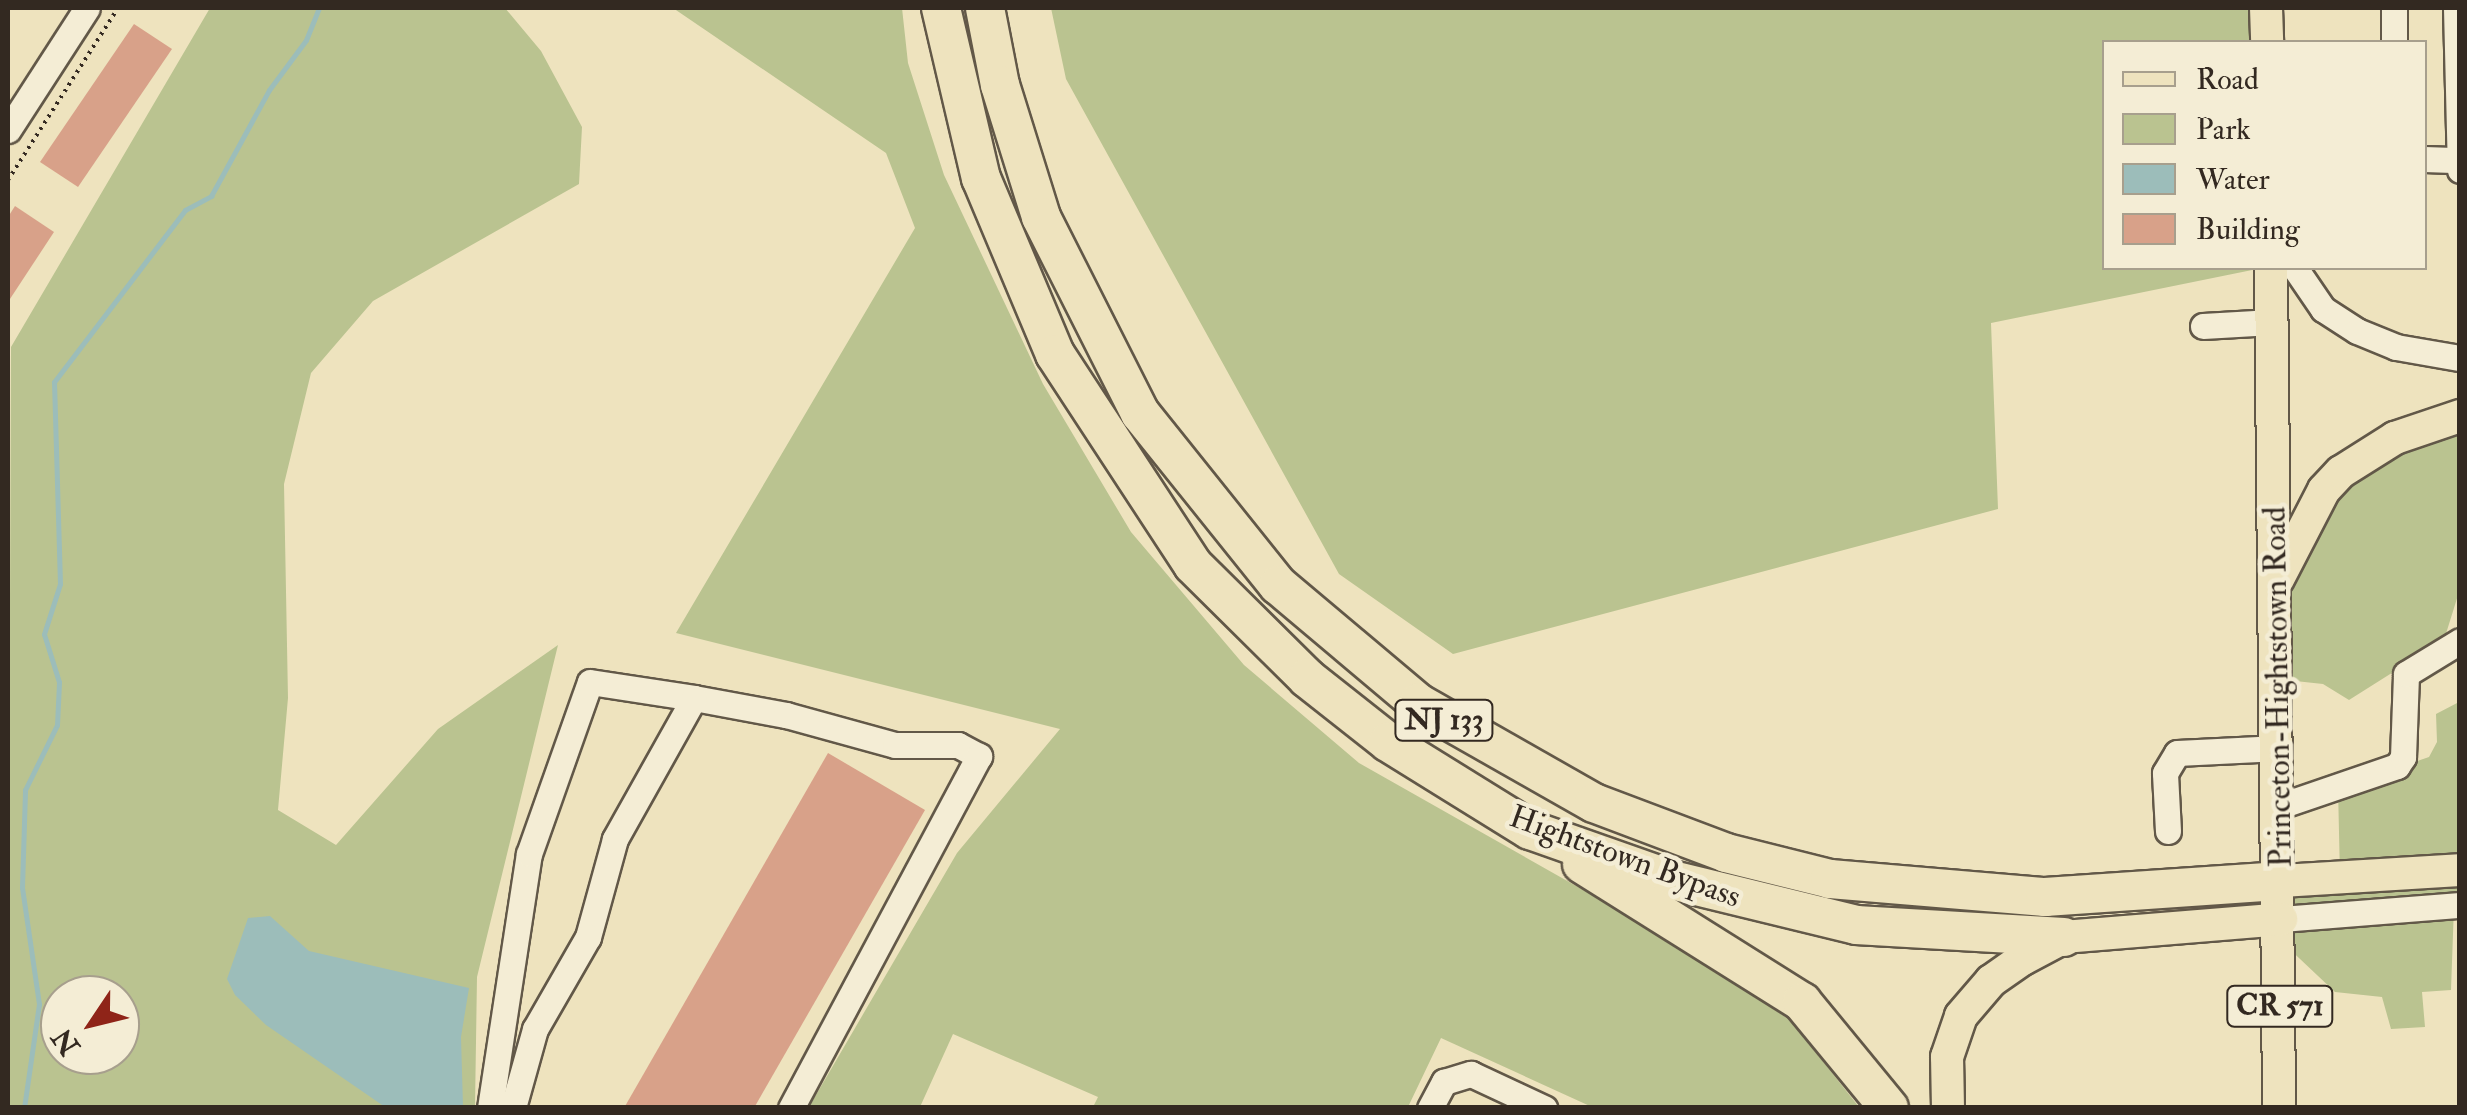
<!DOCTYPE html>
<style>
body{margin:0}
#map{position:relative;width:2467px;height:1115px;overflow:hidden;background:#eee3be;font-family:"IM FELL Double Pica",serif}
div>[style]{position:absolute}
.green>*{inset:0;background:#bac390}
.water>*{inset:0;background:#9cbdba}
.stream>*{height:5px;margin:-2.5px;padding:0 2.5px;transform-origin:2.5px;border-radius:2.5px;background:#9cbdba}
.building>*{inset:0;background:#d8a189}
.path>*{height:4px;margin-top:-2px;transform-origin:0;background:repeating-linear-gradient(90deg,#332921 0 2.5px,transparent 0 7.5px)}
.roads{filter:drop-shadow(2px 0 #625848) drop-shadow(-2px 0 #625848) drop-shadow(0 2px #625848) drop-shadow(0 -2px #625848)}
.minor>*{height:25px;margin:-12.5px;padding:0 12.5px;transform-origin:12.5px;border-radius:12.5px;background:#f4edd5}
.major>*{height:32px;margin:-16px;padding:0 16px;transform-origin:16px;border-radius:16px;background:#eee3be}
.highway>*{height:38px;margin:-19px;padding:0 19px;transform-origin:19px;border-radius:19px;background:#eee3be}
span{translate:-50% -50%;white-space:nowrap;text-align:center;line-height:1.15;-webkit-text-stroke:9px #f4edd5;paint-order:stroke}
.shield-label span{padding:2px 8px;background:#f4edd5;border:2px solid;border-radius:8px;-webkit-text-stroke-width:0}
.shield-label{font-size:30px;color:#332921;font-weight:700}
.street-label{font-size:32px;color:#332921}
.frame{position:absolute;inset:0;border:10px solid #332921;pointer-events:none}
.legend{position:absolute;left:2102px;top:40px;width:325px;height:230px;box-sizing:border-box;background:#f4edd5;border:2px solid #a79f8d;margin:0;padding:12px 18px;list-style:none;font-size:30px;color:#332921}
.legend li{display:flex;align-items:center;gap:20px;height:50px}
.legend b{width:50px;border:2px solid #a79f8d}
.north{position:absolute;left:40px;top:975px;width:100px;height:100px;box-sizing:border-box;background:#f4edd5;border:2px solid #a79f8d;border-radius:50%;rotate:235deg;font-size:28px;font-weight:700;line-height:40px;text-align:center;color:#332921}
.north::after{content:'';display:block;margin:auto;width:35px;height:45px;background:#8f2418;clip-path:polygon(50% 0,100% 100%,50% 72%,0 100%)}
</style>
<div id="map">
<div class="green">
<i style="clip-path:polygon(evenodd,210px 8px,505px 8px,541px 51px,582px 127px,579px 184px,373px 301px,311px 373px,284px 484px,288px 698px,278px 810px,336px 845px,438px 729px,558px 645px,477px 977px,475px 1107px,8px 1108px,11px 347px,210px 8px,60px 995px,120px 995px,120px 1055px,60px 1055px,60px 995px)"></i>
<i style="clip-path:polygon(673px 8px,902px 8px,908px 63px,944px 175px,1043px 384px,1131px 532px,1244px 665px,1359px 763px,1661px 934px,1790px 1020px,1859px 1107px,1592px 1107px,1441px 1038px,1408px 1107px,1093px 1107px,1098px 1097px,953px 1034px,920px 1107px,809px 1107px,957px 853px,1060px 729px,676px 633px,915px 228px,886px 153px)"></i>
<i style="clip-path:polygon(1051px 8px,2275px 8px,2275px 42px,2104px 42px,2104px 268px,2262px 268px,1991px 323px,1998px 509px,1453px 654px,1339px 574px,1066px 79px)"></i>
<i style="clip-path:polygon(2459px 416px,2459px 592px,2444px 640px,2349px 700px,2323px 684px,2278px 679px,2276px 583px,2324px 490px)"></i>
<i style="clip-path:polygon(2459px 702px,2460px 905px,2454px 906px,2451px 990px,2422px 992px,2425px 1027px,2391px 1029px,2382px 997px,2335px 992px,2281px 941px,2281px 881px,2340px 877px,2338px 788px,2429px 757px,2437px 742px,2436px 714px)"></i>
</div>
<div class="water">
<i style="clip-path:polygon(270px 916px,309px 951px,469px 988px,461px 1037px,463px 1107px,385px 1107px,266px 1025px,235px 995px,227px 979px,248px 918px)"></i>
</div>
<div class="stream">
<i style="left:24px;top:1108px;width:105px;rotate:-81.8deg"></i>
<i style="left:39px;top:1004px;width:118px;rotate:-98.3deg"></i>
<i style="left:22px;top:887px;width:97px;rotate:-88.2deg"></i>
<i style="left:25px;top:790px;width:72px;rotate:-63.8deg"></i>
<i style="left:57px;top:725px;width:43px;rotate:-87.3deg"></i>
<i style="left:59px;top:682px;width:50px;rotate:-107.4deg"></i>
<i style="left:44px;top:634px;width:52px;rotate:-72.3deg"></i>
<i style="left:60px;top:584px;width:202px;rotate:-91.7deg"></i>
<i style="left:54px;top:382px;width:216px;rotate:-52.7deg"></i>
<i style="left:185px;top:210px;width:30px;rotate:-28deg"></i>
<i style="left:211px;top:196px;width:121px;rotate:-61.3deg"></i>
<i style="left:269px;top:90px;width:62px;rotate:-53.5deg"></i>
<i style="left:306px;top:40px;width:35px;rotate:-68deg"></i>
</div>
<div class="building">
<i style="clip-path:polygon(134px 24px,172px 49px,78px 187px,40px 162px)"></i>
<i style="clip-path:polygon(15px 206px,54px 232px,8px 302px,8px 217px)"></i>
<i style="clip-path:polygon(828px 753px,925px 810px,754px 1108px,624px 1108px)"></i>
</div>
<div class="path">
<i style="left:8px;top:180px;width:204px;rotate:-57.4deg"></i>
</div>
<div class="roads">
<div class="minor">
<i style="left:2394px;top:8px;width:34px;rotate:90deg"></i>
<i style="left:2456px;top:8px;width:162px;rotate:88.6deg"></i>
<i style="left:8px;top:130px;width:145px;rotate:-57.1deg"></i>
<i style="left:2424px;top:159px;width:36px;rotate:2deg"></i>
<i style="left:2295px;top:268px;width:50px;rotate:55.7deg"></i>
<i style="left:2323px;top:309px;width:40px;rotate:32.9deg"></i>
<i style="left:2357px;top:331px;width:42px;rotate:22.3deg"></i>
<i style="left:2396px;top:347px;width:65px;rotate:9.8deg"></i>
<i style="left:2203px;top:326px;width:69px;rotate:-3.3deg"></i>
<i style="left:694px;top:698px;width:94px;rotate:10.5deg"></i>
<i style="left:786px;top:715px;width:113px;rotate:15.4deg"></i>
<i style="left:895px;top:745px;width:63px"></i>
<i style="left:958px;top:745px;width:24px;rotate:28deg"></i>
<i style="left:979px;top:756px;width:399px;rotate:118.1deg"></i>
<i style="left:2280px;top:806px;width:124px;rotate:-18.9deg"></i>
<i style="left:2397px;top:766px;width:11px;rotate:-56deg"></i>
<i style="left:2403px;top:757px;width:83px;rotate:-87.9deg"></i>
<i style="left:2406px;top:674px;width:63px;rotate:-31.4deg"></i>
<i style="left:2168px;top:831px;width:58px;rotate:-93deg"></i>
<i style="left:2165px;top:773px;width:23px;rotate:-59deg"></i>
<i style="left:2177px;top:753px;width:102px;rotate:-2.8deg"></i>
<i style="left:2281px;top:919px;width:180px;rotate:-4.5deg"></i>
<i style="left:490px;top:1108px;width:257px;rotate:-81.3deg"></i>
<i style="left:529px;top:854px;width:182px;rotate:-70.5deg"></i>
<i style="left:590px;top:682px;width:105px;rotate:8.7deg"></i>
<i style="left:694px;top:698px;width:162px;rotate:119.3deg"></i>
<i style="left:615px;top:839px;width:102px;rotate:105.4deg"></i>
<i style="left:588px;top:937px;width:106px;rotate:119.9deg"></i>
<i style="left:535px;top:1029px;width:82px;rotate:105.6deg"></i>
<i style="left:1430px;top:1108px;width:30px;rotate:-62deg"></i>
<i style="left:1444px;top:1082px;width:28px;rotate:-17deg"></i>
<i style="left:1471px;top:1074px;width:81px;rotate:25deg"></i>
</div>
<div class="major">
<i style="left:2266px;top:8px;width:34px;rotate:88deg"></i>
<i style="left:2271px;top:268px;width:840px;rotate:89.45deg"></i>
<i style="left:2278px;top:579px;width:100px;rotate:-62.7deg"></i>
<i style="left:2324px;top:490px;width:25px;rotate:-47deg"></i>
<i style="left:2341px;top:472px;width:64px;rotate:-32.2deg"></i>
<i style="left:2395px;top:438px;width:69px;rotate:-18.7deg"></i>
<i style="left:2281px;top:881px;width:179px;rotate:-3.5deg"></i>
<i style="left:1948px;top:1108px;width:51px;rotate:-91.1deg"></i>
<i style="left:1947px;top:1057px;width:43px;rotate:-71.1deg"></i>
<i style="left:1961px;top:1016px;width:46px;rotate:-49.4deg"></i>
<i style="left:1991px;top:981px;width:39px;rotate:-35deg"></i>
<i style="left:2023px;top:959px;width:47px;rotate:-28.2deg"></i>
<i style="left:2064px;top:937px;width:218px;rotate:-4.7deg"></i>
</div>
<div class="highway">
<i style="left:941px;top:8px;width:175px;rotate:76.8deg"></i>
<i style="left:981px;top:178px;width:191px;rotate:67.2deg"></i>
<i style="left:1055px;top:354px;width:252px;rotate:56.8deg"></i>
<i style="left:1193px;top:565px;width:161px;rotate:44.7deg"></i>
<i style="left:1307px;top:678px;width:103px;rotate:38.3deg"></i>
<i style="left:1388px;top:742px;width:167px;rotate:31.8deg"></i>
<i style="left:1530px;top:830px;width:151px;rotate:19.4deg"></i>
<i style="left:1672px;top:880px;width:189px;rotate:13.7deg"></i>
<i style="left:1856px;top:925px;width:208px;rotate:3.3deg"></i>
<i style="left:985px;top:8px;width:78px;rotate:79deg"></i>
<i style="left:1000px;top:85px;width:138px;rotate:72.7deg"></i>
<i style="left:1041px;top:217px;width:220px;rotate:63.2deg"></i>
<i style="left:1140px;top:413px;width:221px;rotate:51.3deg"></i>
<i style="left:1278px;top:585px;width:183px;rotate:40.1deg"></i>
<i style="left:1418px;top:703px;width:202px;rotate:29.6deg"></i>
<i style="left:1594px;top:803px;width:141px;rotate:20.7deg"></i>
<i style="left:1726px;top:853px;width:107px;rotate:14deg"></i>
<i style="left:1830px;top:879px;width:216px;rotate:4.8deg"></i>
<i style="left:2045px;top:897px;width:237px;rotate:-3.9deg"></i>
<i style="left:1582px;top:864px;width:260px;rotate:32.1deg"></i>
<i style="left:1802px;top:1002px;width:137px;rotate:50.6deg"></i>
</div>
</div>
<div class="shield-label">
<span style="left:1444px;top:720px">NJ 133</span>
<span style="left:2280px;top:1006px">CR 571</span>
</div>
<div class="street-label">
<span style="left:2278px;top:687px;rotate:-91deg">Princeton-Hightstown Road</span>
<span style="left:1625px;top:857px;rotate:20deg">Hightstown Bypass</span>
</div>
<div class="frame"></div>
<ul class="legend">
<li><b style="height:12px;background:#eee3be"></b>Road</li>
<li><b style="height:28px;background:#bac390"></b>Park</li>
<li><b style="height:28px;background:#9cbdba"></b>Water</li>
<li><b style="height:28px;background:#d8a189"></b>Building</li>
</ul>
<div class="north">N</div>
</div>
